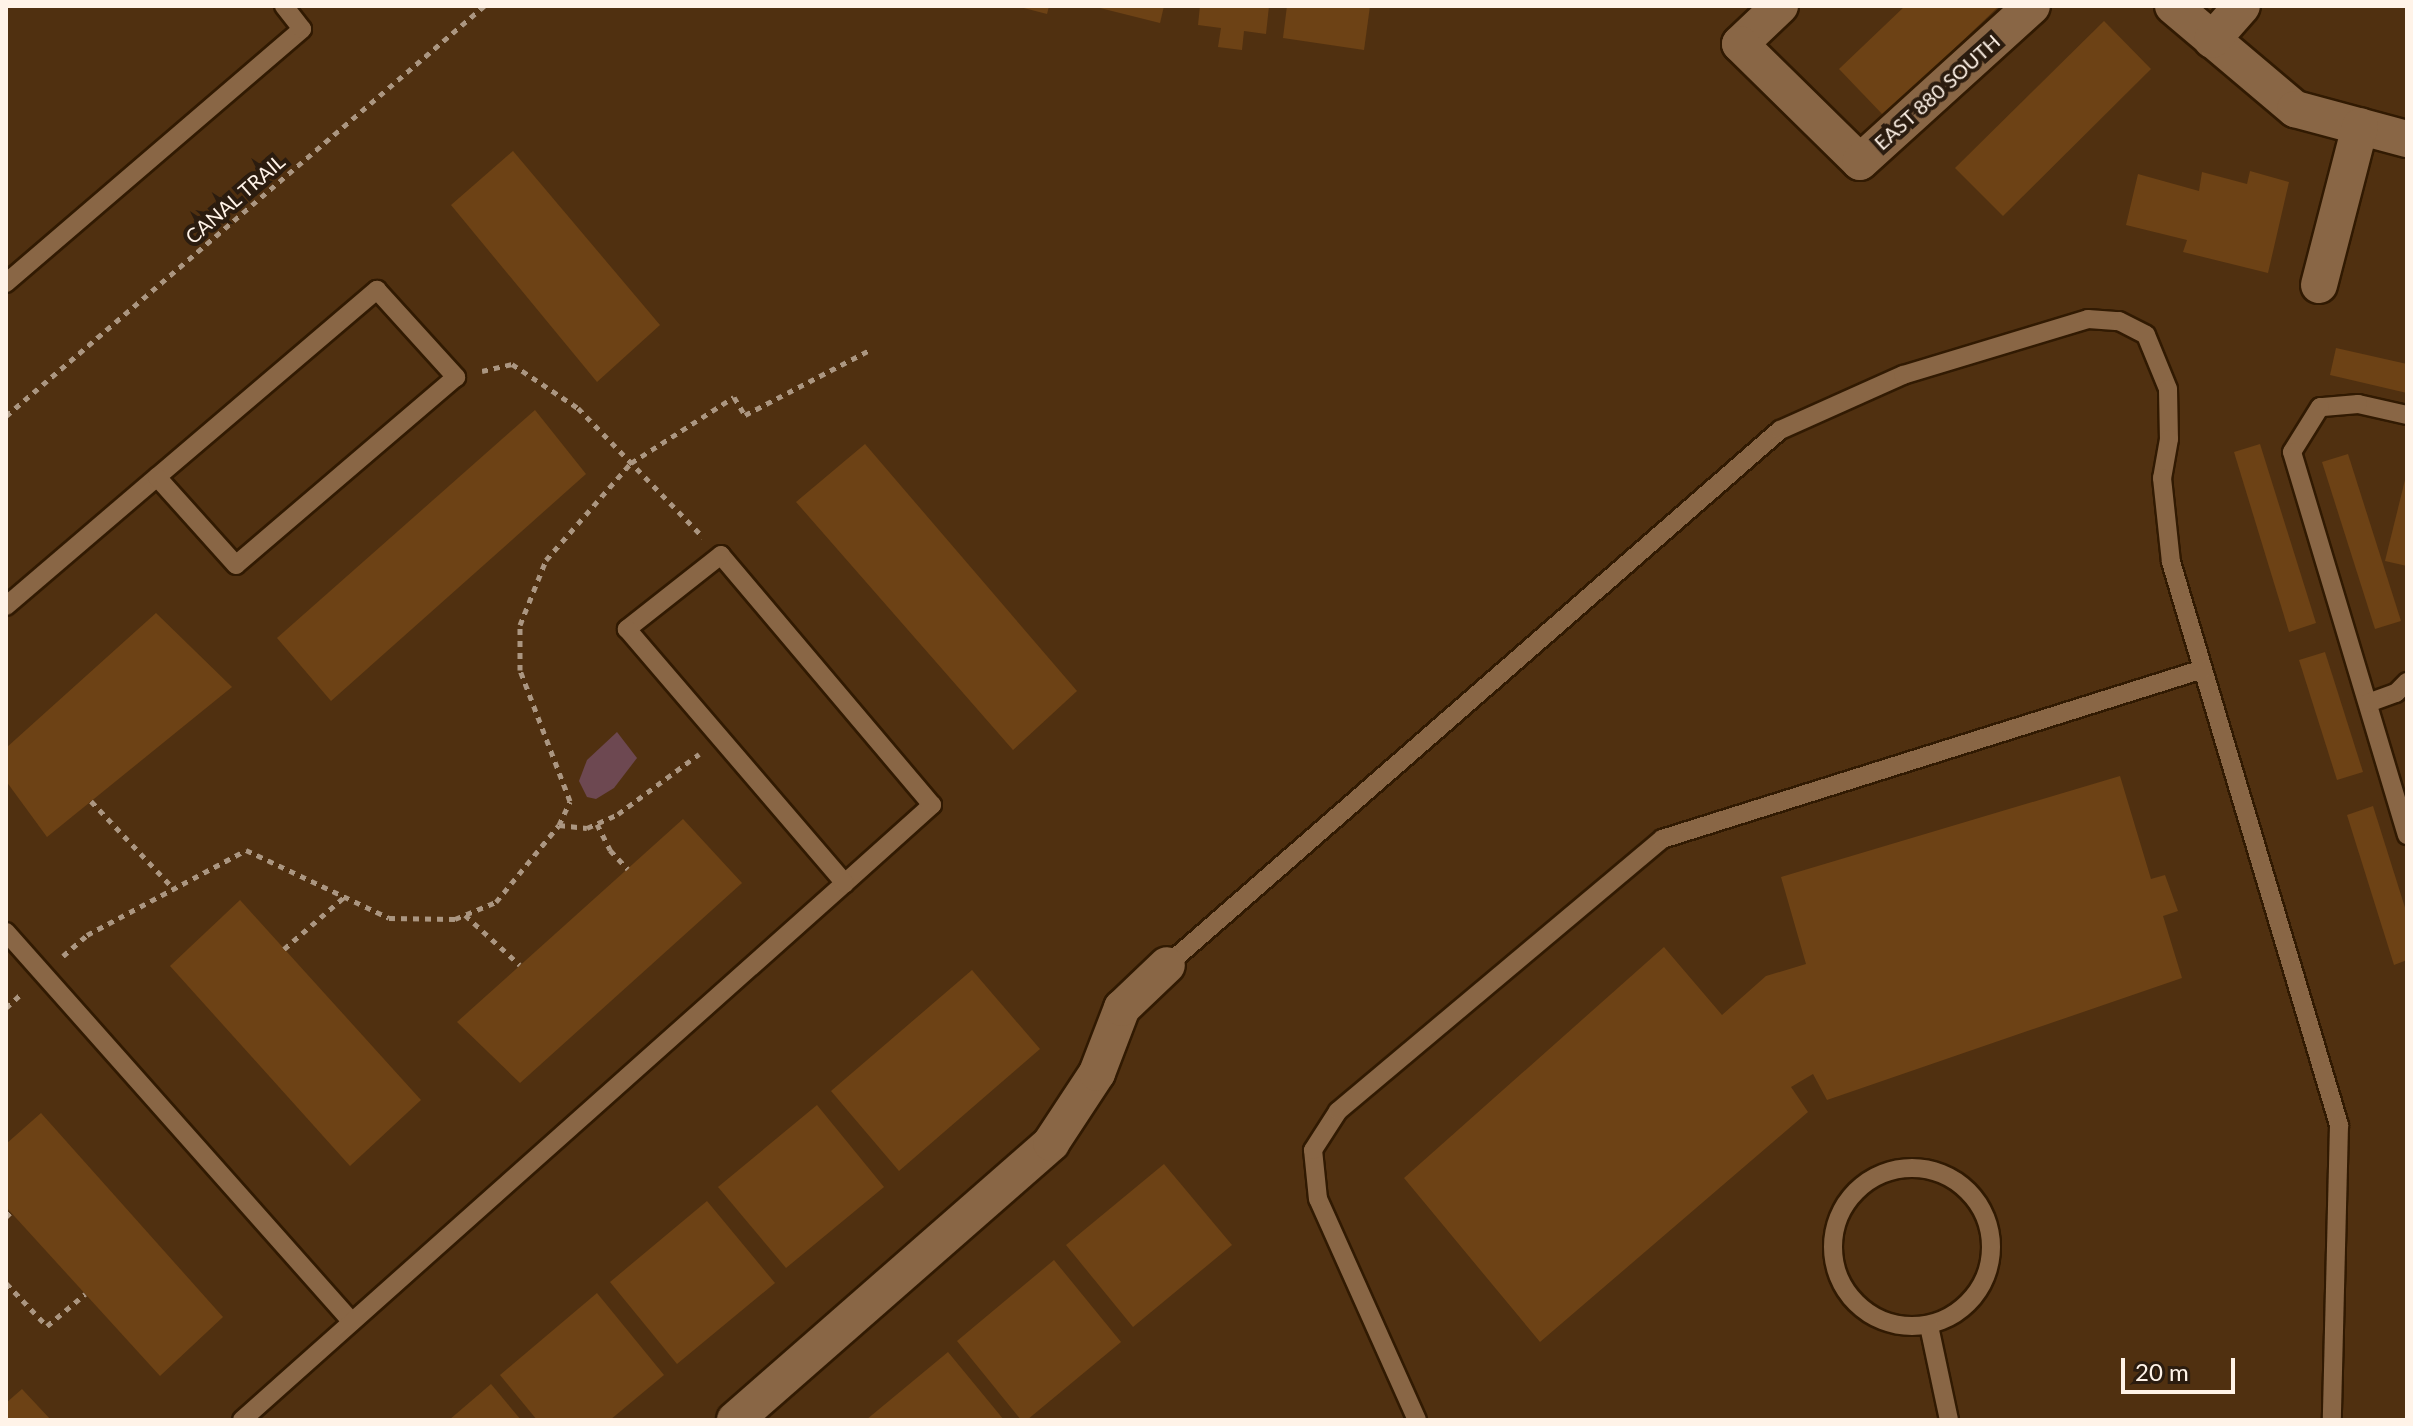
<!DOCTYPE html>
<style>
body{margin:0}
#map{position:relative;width:2413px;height:1426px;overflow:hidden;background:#503010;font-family:Lato,sans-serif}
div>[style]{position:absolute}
.green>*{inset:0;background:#6d4851}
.building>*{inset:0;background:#6d4215}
.path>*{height:5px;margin-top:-2.5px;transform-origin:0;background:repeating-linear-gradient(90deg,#ab9681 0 6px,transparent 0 12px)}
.roads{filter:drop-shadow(2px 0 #311a02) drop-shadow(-2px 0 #311a02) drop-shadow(0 2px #311a02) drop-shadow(0 -2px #311a02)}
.service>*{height:18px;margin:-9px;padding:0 9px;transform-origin:9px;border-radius:9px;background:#896645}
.service>.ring{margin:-9px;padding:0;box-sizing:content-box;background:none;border:18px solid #896645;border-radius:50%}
.minor>*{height:36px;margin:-18px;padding:0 18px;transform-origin:18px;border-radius:18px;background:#896645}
span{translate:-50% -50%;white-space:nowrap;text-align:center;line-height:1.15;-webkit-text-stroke:8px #2b1c0f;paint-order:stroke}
.street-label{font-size:20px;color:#fff3e8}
.frame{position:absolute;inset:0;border:8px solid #fff3e8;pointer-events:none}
.scale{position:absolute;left:2121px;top:1358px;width:114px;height:36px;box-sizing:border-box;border:4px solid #fff3e8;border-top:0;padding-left:10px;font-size:24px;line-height:28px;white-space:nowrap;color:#fff3e8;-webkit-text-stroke:6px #2b1c0f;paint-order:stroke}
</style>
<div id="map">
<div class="green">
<i style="clip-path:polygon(617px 732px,637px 758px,614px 788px,596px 799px,587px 797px,579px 781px,587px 760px)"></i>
</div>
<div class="building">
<i style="clip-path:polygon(1016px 6px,1049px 6px,1047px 14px)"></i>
<i style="clip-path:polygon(1092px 6px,1164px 6px,1160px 23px)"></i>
<i style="clip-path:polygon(1200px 6px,1269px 6px,1266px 34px,1244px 31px,1242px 50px,1218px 47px,1221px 28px,1198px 25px)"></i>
<i style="clip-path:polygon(1287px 6px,1370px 6px,1364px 50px,1283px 38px)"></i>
<i style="clip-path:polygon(1905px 6px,1999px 6px,1884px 116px,1839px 69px)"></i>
<i style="clip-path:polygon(2104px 21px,2151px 69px,2003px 216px,1955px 168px)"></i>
<i style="clip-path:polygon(513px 151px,660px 325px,597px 382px,451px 205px)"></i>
<i style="clip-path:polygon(2250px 171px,2289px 182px,2268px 273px,2183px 252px,2187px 240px,2126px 225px,2138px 174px,2199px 191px,2202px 172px,2247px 184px)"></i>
<i style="clip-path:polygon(2336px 348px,2407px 364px,2407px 393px,2330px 375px)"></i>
<i style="clip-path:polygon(535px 410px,586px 474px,331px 701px,277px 638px)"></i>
<i style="clip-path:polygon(865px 444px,1077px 691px,1013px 750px,796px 502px)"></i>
<i style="clip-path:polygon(2260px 444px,2316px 623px,2289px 632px,2234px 452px)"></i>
<i style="clip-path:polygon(2348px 454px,2401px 621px,2375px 629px,2322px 462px)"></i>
<i style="clip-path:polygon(2406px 476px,2407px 476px,2407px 566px,2385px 561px)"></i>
<i style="clip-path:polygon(156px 613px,232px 687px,47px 837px,6px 781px,6px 748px)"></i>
<i style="clip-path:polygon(2325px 652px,2363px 772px,2337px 780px,2299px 660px)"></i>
<i style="clip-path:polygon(2120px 776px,2151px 879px,2165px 875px,2178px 911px,2163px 916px,2182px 978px,1827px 1100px,1813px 1074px,1791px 1087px,1808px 1112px,1540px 1342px,1404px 1178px,1664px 947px,1722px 1015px,1766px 976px,1806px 964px,1781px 877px)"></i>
<i style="clip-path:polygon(2373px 806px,2407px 914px,2407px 960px,2394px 965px,2347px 815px)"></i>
<i style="clip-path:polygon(683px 819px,742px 883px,520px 1083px,457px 1022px)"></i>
<i style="clip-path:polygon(240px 900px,421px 1100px,350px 1166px,170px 966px)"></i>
<i style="clip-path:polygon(972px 970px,1040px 1049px,899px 1171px,831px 1091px)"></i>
<i style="clip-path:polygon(817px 1105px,884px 1187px,786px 1268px,718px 1187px)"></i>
<i style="clip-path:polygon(41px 1113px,223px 1317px,160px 1376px,6px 1207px,6px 1144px)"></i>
<i style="clip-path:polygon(1164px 1164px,1232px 1245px,1133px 1327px,1066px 1245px)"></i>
<i style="clip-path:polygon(707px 1201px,775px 1283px,677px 1364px,610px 1282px)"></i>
<i style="clip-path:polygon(1054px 1260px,1121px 1342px,1027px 1420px,1021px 1420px,957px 1341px)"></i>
<i style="clip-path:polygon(597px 1293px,664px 1375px,610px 1420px,537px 1420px,500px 1375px)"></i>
<i style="clip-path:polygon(948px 1352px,1004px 1420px,866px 1420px)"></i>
<i style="clip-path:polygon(491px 1384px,521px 1420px,449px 1420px)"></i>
<i style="clip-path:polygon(22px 1389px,51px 1420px,6px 1420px,6px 1403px)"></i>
</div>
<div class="path">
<i style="left:482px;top:371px;width:31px;rotate:-13deg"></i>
<i style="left:512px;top:364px;width:79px;rotate:33.7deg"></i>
<i style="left:578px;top:408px;width:180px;rotate:45.9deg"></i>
<i style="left:6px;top:416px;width:630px;rotate:-40.62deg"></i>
<i style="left:91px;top:801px;width:121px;rotate:46.7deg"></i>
<i style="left:597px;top:824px;width:29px;rotate:63deg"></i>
<i style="left:610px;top:850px;width:26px;rotate:47deg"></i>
<i style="left:559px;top:825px;width:28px;rotate:6deg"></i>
<i style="left:587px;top:828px;width:34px;rotate:-24deg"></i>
<i style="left:618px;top:814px;width:101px;rotate:-36.5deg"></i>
<i style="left:465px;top:915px;width:74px;rotate:42.3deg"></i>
<i style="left:284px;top:949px;width:79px;rotate:-40.9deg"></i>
<i style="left:63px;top:956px;width:32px;rotate:-41deg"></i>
<i style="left:87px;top:935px;width:180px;rotate:-28.1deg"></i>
<i style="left:246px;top:850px;width:158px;rotate:25.4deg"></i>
<i style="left:389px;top:918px;width:66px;rotate:0.9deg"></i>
<i style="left:455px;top:919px;width:44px;rotate:-22.5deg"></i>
<i style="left:496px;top:902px;width:99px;rotate:-50.7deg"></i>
<i style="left:559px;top:825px;width:26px;rotate:-65deg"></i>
<i style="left:570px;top:801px;width:140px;rotate:-110.9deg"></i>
<i style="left:520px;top:670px;width:45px;rotate:-90deg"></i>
<i style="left:520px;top:625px;width:70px;rotate:-68.2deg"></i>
<i style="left:546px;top:560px;width:129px;rotate:-48.8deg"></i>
<i style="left:631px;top:463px;width:122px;rotate:-32.7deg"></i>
<i style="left:734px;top:397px;width:21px;rotate:59deg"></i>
<i style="left:745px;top:415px;width:139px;rotate:-27.5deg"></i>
<i style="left:6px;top:1008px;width:23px;rotate:-43deg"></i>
<i style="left:6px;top:1217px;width:7px;rotate:-45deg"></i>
<i style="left:6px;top:1283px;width:59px;rotate:46.4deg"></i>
<i style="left:47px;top:1326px;width:50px;rotate:-40.1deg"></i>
</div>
<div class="roads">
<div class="service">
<i style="left:6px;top:283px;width:390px;rotate:-40.6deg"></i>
<i style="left:302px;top:29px;width:29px;rotate:-128deg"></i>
<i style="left:2407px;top:415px;width:50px;rotate:-167.3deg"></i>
<i style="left:2358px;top:404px;width:38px;rotate:175deg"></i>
<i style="left:2320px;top:407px;width:53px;rotate:121.9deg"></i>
<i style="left:2292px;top:452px;width:400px;rotate:73.3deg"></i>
<i style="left:6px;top:606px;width:199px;rotate:-40.5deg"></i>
<i style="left:157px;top:477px;width:289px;rotate:-40.4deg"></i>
<i style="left:377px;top:290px;width:118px;rotate:47.8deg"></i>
<i style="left:456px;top:377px;width:289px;rotate:139.5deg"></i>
<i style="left:236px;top:565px;width:118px;rotate:-131.9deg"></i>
<i style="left:2368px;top:703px;width:30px;rotate:-20deg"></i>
<i style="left:2396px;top:693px;width:16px;rotate:-45deg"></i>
<i style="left:6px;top:932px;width:521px;rotate:48.42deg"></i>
<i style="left:1167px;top:965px;width:814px;rotate:-41.11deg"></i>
<i style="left:1780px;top:430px;width:135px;rotate:-24.1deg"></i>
<i style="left:1903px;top:375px;width:193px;rotate:-16.8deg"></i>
<i style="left:2088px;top:319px;width:31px;rotate:4deg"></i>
<i style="left:2119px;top:321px;width:30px;rotate:27deg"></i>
<i style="left:2146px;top:335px;width:58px;rotate:67.8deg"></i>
<i style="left:2168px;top:389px;width:50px;rotate:88.9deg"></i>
<i style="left:2169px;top:439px;width:40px;rotate:100deg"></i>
<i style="left:2162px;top:478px;width:84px;rotate:83.9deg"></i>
<i style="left:2171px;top:562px;width:588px;rotate:73.38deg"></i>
<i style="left:2339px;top:1125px;width:295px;rotate:91.4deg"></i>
<i class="ring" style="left:1833px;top:1168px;width:140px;height:140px"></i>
<i style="left:1929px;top:1326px;width:96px;rotate:78deg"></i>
<i style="left:242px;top:1420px;width:807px;rotate:-41.69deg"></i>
<i style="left:845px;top:883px;width:117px;rotate:-41.9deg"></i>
<i style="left:932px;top:805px;width:327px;rotate:-130.2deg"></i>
<i style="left:721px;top:555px;width:120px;rotate:141.8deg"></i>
<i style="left:627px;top:629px;width:335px;rotate:49.4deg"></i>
<i style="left:1417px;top:1420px;width:242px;rotate:-114.1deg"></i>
<i style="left:1318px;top:1199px;width:49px;rotate:-95.8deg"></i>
<i style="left:1313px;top:1150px;width:46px;rotate:-57.3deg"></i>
<i style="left:1338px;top:1111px;width:423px;rotate:-40deg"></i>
<i style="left:1662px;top:839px;width:567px;rotate:-17.44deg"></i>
</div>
<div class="minor">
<i style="left:1780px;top:6px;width:55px;rotate:136.5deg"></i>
<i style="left:1740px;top:44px;width:168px;rotate:44.5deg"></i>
<i style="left:1860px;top:162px;width:232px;rotate:-42.2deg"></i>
<i style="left:2173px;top:6px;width:160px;rotate:40.2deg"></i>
<i style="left:2295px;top:109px;width:116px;rotate:15deg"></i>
<i style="left:2212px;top:40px;width:45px;rotate:-48.6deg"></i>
<i style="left:2319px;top:285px;width:164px;rotate:-75.5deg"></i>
<i style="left:735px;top:1420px;width:420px;rotate:-41.2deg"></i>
<i style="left:1051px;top:1143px;width:84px;rotate:-56.7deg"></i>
<i style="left:1097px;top:1073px;width:70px;rotate:-69deg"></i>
<i style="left:1122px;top:1008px;width:62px;rotate:-43.7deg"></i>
</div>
</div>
<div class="street-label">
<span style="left:1937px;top:92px;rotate:-42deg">EAST 880 SOUTH</span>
<span style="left:235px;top:199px;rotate:-41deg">CANAL TRAIL</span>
</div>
<div class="frame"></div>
<div class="scale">20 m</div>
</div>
